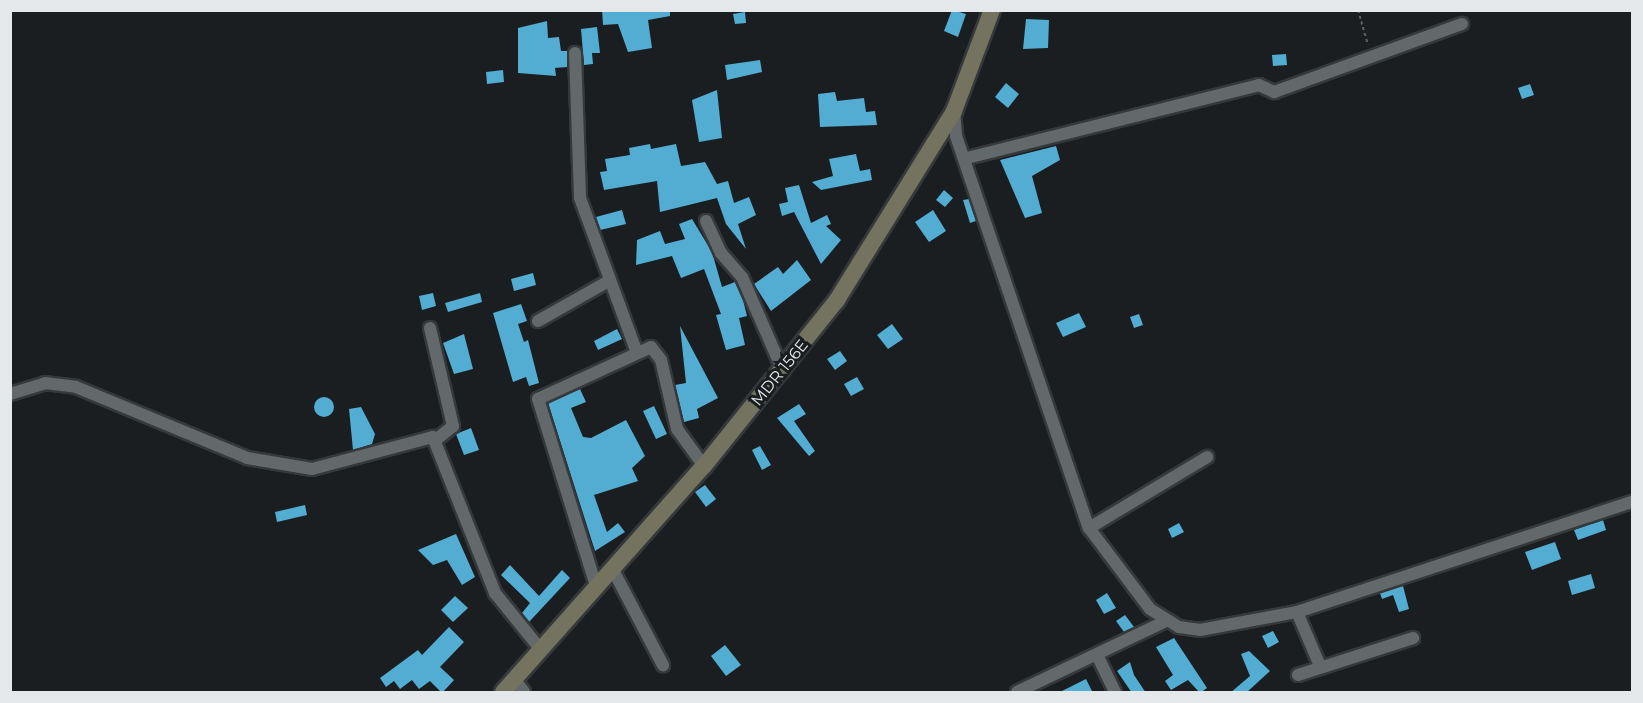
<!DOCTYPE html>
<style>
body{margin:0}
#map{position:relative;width:1643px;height:703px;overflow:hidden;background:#1a1e20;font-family:Montserrat,sans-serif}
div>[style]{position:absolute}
.building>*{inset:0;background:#53acd2}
.round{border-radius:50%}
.path>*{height:2px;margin-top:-1px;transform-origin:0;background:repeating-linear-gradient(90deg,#5c6062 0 3px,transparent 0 6px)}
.roads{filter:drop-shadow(2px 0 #36393b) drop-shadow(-2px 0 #36393b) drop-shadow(0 2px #36393b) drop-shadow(0 -2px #36393b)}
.minor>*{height:12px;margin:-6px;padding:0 6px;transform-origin:6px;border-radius:6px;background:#63686b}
.secondary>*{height:16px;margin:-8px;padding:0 8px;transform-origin:8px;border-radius:8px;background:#747360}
span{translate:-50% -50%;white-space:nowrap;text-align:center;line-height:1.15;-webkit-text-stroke:6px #1a1e20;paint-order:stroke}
.street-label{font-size:16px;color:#e5e8ea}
.frame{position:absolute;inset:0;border:12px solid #e5e8ea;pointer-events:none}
</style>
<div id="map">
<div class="building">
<i style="clip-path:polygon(602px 10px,670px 10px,670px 16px,648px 20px,652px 48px,628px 52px,618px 24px,603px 25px)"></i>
<i style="clip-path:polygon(952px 10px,966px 14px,958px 37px,944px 31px)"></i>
<i style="clip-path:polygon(745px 12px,746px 23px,735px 24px,733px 14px)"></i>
<i style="clip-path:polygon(1026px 19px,1049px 20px,1048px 48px,1023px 49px)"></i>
<i style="clip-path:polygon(547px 21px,548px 38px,559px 37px,561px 51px,567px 51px,567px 67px,555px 68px,556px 76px,518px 73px,518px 28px)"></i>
<i style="clip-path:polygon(597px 27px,600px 53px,592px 53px,593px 64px,584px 65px,581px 29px)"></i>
<i style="clip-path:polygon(1286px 54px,1287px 65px,1273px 66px,1272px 55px)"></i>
<i style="clip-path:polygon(760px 60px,762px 72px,727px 80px,725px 65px)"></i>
<i style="clip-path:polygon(503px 70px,504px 82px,487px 84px,486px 72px)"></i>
<i style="clip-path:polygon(1006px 83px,1019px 94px,1008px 108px,995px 97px)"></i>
<i style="clip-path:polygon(1530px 84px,1534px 95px,1522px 99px,1518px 88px)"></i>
<i style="clip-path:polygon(717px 90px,722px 138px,699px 142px,692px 100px)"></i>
<i style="clip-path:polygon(835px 92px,837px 101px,864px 98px,866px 112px,875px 111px,877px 125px,820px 127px,818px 94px)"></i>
<i style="clip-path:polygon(650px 144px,651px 149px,676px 144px,681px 166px,705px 162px,717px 184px,728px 181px,734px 203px,749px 197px,756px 215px,738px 224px,746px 249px,726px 224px,717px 198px,660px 212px,657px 181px,604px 190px,600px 172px,607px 171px,605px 159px,630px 155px,629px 148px)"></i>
<i style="clip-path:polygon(1056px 146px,1060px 160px,1032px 176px,1042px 213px,1025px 218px,1000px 160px)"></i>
<i style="clip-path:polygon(856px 154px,860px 171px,870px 169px,872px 180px,821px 190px,812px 182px,833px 176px,829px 159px)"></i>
<i style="clip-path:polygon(799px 185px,811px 223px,827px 215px,831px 224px,826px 226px,841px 240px,821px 264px,794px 212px,782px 216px,779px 204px,788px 202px,785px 188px)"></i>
<i style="clip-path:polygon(944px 190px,953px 198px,945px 207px,936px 200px)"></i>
<i style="clip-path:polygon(969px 199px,976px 221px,970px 223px,963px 200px)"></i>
<i style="clip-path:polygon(622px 210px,626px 224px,600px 230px,596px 217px)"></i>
<i style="clip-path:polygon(933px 210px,946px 231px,929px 242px,915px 222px)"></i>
<i style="clip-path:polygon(692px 219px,712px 252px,722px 287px,735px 282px,743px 300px,747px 316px,739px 318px,745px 345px,726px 350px,716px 315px,721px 314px,704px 269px,681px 278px,672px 256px,636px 265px,637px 240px,660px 231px,665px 244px,685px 239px,679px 224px)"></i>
<i style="clip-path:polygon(797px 260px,811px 280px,771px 311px,754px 284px,778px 267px,783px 274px)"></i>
<i style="clip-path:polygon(533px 273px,536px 285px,514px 291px,511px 279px)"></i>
<i style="clip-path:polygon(433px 293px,436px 306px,422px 310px,419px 296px)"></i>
<i style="clip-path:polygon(480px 293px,482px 302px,448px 312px,445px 303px)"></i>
<i style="clip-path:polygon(521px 304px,527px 321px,518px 324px,524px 342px,528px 340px,539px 383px,529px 386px,526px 377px,513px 382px,493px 313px)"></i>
<i style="clip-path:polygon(1079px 313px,1086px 327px,1063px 337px,1056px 323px)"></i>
<i style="clip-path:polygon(1139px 314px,1143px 325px,1134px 328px,1130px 317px)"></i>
<i style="clip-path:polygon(892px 324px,903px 339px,888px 349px,877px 335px)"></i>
<i style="clip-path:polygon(680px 326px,718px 398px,697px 409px,699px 418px,684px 422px,675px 385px,686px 383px)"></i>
<i style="clip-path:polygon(617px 329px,622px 339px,598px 350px,594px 341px)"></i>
<i style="clip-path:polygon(464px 334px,473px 369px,454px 374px,443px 343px)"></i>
<i style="clip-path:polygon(840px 351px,847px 361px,835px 370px,827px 359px)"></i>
<i style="clip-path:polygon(857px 377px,864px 389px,851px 396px,844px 384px)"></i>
<i style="clip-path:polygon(580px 389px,586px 402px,571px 408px,583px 437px,591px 438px,626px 420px,645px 456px,632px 468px,638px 481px,594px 495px,607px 532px,618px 523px,625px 532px,595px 551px,548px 403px)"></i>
<i class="round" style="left:314px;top:397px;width:20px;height:20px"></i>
<i style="clip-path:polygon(799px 404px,806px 414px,794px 421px,815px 451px,809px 456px,777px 418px)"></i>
<i style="clip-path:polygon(654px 406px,667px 434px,656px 439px,643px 411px)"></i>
<i style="clip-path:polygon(361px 407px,375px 434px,372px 444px,353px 450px,349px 409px)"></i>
<i style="clip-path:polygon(471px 428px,479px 450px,464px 455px,456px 434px)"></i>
<i style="clip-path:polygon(760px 446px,771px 465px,762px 470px,752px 450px)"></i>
<i style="clip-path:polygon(705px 485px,716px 499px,706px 507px,695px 492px)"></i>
<i style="clip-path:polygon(305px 505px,307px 515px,277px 522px,275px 512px)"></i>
<i style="clip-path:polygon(1603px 520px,1606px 530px,1578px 540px,1574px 530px)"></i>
<i style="clip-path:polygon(1179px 523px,1184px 532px,1172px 538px,1168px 529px)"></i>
<i style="clip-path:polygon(456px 534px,475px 577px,462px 585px,447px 560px,433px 565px,418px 550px)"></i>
<i style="clip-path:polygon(1555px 542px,1561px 559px,1532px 570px,1525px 552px)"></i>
<i style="clip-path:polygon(510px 565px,539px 596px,562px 570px,570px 578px,529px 622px,522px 613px,530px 603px,501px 575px)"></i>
<i style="clip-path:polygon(1591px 574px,1595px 588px,1572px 595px,1568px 581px)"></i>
<i style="clip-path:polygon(1403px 586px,1409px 609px,1399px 612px,1393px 595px,1382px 599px,1380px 593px)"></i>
<i style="clip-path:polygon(1107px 593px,1116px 608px,1104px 614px,1096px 600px)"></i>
<i style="clip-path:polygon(455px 596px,468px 608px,453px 622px,441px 610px)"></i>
<i style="clip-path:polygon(1125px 615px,1134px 627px,1124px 632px,1116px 621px)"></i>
<i style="clip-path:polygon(449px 627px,464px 642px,440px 667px,454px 680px,442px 693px,430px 681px,419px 689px,412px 680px,400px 689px,394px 681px,386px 687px,380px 678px,418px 650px,422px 655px)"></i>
<i style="clip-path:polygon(1273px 631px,1279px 642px,1268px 648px,1262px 636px)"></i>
<i style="clip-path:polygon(1174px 638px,1207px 688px,1200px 693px,1188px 680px,1171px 690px,1165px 681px,1173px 675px,1156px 647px)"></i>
<i style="clip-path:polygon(725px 645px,741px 665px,726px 676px,711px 656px)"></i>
<i style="clip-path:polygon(1249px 651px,1270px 671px,1246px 693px,1230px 693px,1250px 676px,1241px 654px)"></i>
<i style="clip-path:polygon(1130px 662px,1134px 675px,1146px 693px,1132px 693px,1117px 671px)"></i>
<i style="clip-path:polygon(1086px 679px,1093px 693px,1058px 693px)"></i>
</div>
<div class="path">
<i style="left:1358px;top:10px;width:36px;rotate:74deg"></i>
</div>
<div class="roads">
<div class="minor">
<i style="left:575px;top:53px;width:145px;rotate:88deg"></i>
<i style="left:580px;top:198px;width:162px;rotate:69.8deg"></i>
<i style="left:954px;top:111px;width:25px;rotate:85deg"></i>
<i style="left:956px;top:136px;width:414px;rotate:71.3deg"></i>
<i style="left:1089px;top:528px;width:101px;rotate:53deg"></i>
<i style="left:1150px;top:609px;width:34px;rotate:32deg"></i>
<i style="left:1179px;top:627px;width:21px;rotate:8deg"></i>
<i style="left:1200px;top:630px;width:99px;rotate:-10.5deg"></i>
<i style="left:1297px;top:612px;width:353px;rotate:-18.2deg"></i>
<i style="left:967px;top:158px;width:301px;rotate:-14deg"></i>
<i style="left:1259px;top:85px;width:17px;rotate:25deg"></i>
<i style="left:1274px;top:92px;width:200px;rotate:-19.9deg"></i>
<i style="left:706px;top:221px;width:35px;rotate:65deg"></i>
<i style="left:721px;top:253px;width:32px;rotate:49deg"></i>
<i style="left:742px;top:277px;width:103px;rotate:66.4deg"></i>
<i style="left:538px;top:321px;width:79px;rotate:-29.5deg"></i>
<i style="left:430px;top:328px;width:101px;rotate:76.8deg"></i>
<i style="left:453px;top:426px;width:22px;rotate:141deg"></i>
<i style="left:10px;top:394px;width:37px;rotate:-17deg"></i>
<i style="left:45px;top:383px;width:31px;rotate:7deg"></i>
<i style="left:76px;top:387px;width:185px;rotate:22.5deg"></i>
<i style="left:247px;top:458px;width:66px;rotate:9.6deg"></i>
<i style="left:312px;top:469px;width:125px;rotate:-14.8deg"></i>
<i style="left:433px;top:437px;width:168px;rotate:68.3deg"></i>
<i style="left:495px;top:593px;width:73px;rotate:51.1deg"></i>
<i style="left:1089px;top:528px;width:138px;rotate:-31deg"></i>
<i style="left:612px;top:568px;width:110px;rotate:62.3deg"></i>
<i style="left:596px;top:586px;width:196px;rotate:-107.2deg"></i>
<i style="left:538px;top:399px;width:124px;rotate:-24.7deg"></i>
<i style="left:651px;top:347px;width:16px;rotate:52deg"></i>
<i style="left:661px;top:360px;width:71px;rotate:76.9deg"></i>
<i style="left:677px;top:429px;width:46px;rotate:53.9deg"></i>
<i style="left:1297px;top:612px;width:59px;rotate:66.9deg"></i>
<i style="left:1098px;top:657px;width:39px;rotate:64deg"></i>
<i style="left:1298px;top:675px;width:121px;rotate:-17.8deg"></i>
<i style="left:515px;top:680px;width:15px;rotate:53deg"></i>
<i style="left:1017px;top:692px;width:167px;rotate:-25.5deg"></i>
</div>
<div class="secondary">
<i style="left:503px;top:692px;width:302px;rotate:-48.4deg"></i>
<i style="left:704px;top:466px;width:213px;rotate:-51.3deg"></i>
<i style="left:837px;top:300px;width:222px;rotate:-58.2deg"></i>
<i style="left:954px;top:111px;width:108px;rotate:-69.4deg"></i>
</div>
</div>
<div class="street-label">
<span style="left:780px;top:373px;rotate:-51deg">MDR 156E</span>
</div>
<div class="frame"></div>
</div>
